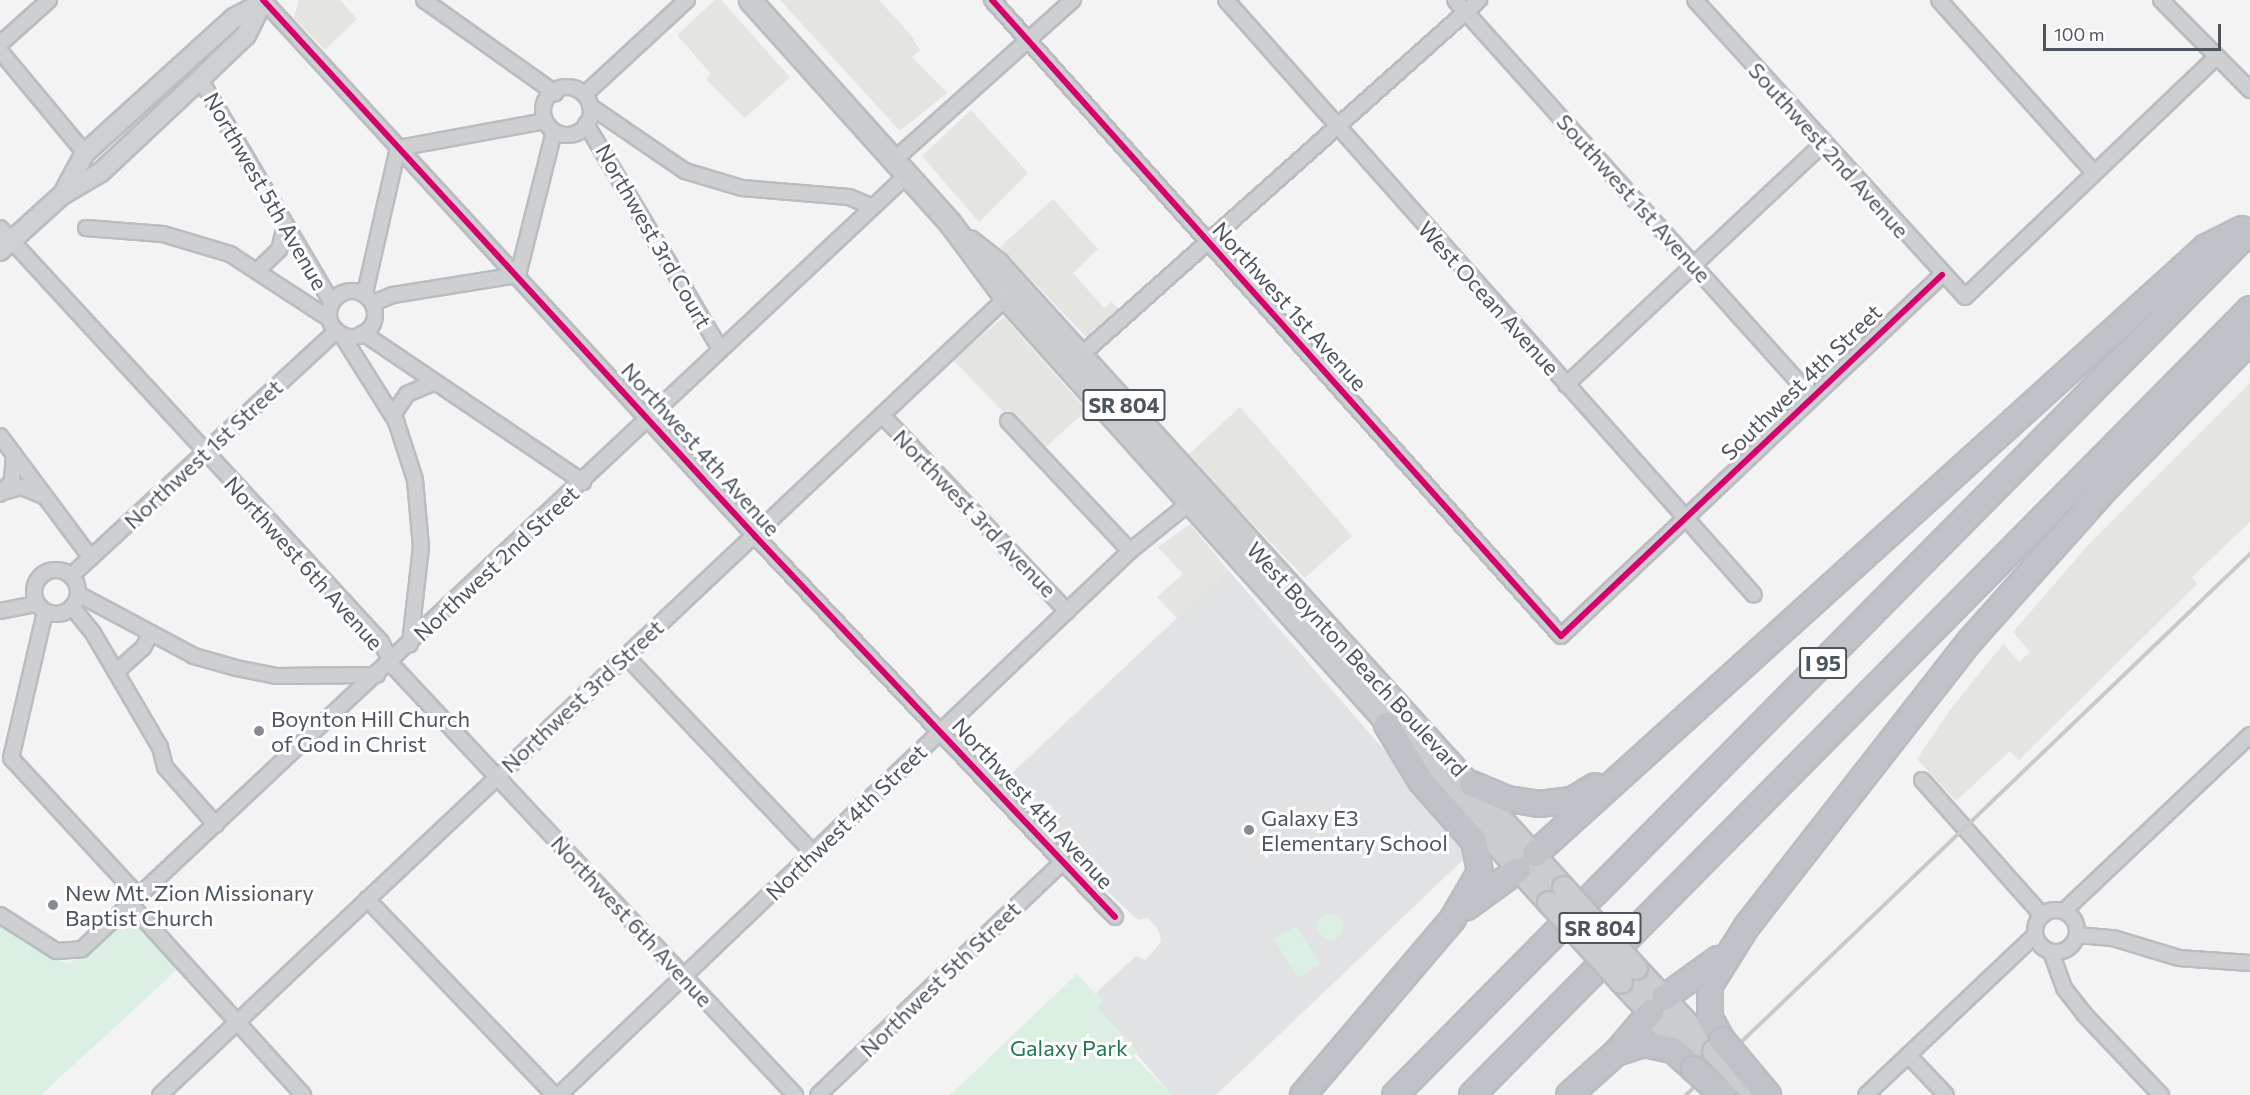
<!DOCTYPE html>
<style>
body{margin:0}
#map{position:relative;width:2250px;height:1095px;overflow:hidden;background:#f3f3f3;font-family:Commissioner,sans-serif}
div>[style]{position:absolute}
.commercial>*{inset:0;background:#e4e4e1}
.education>*{inset:0;background:#e1e2e3}
.green>*{inset:0;background:#dbefe3}
.round{border-radius:50%}
.roads{filter:drop-shadow(2px 0 #b9bdc2) drop-shadow(-2px 0 #b9bdc2) drop-shadow(0 2px #b9bdc2) drop-shadow(0 -2px #b9bdc2)}
.street>*{height:14px;margin:-7px;padding:0 7px;transform-origin:7px;border-radius:7px;background:#cdcfd1}
.street>.ring{margin:-7px;padding:0;box-sizing:content-box;background:none;border:14px solid #cdcfd1;border-radius:50%}
.secondary>*{height:18px;margin:-9px;padding:0 9px;transform-origin:9px;border-radius:9px;background:#ced1d3}
.primary>*{height:21px;margin:-10.5px;padding:0 10.5px;transform-origin:10.5px;border-radius:10.5px;background:#cacdce}
.highway>*{height:24px;margin:-12px;padding:0 12px;transform-origin:12px;border-radius:12px;background:#bfc3c7}
.rail>*{height:4px;margin:-2px;padding:0 2px;transform-origin:2px;border-radius:2px;background:#c8c9cb}
.bridges{filter:drop-shadow(2px 0 #b9bdc2) drop-shadow(-2px 0 #b9bdc2) drop-shadow(0 2px #b9bdc2) drop-shadow(0 -2px #b9bdc2)}
.primary-bridge>*{height:21px;margin:-10.5px;padding:0 10.5px;transform-origin:10.5px;border-radius:10.5px;background:#cacdce}
.highway-bridge>*{height:24px;margin:-12px;padding:0 12px;transform-origin:12px;border-radius:12px;background:#bfc3c7}
.cycleway>*{height:6px;margin:-3px;padding:0 3px;transform-origin:3px;border-radius:3px;background:#d6006c}
.dots>*{width:16px;height:16px;translate:-50% -50%;box-sizing:border-box;border:3px solid #fff;border-radius:50%}
span{translate:-50% -50%;white-space:nowrap;text-align:center;line-height:1.15;-webkit-text-stroke:6px #fff;paint-order:stroke}
.shield-label span{padding:2px 4px;background:#fff;border:2px solid;border-radius:4px;-webkit-text-stroke-width:0}
.shield-label{font-size:21px;color:#4c555e;font-weight:700}
.street-label{font-size:22px;color:#4c555e}
.poi-label{font-size:22px;color:#4c555e}
.left{translate:0 -50%;text-align:left}
.park-label{font-size:22px;color:#227950}
.scale{position:absolute;left:2043px;top:24px;width:178px;height:27px;box-sizing:border-box;border:3px solid #4c555e;border-top:0;padding-left:8px;font-size:18px;line-height:21px;white-space:nowrap;color:#4c555e;-webkit-text-stroke:4px #fff;paint-order:stroke}
</style>
<div id="map">
<div class="commercial">
<i style="clip-path:polygon(299px 0,340px 0,357px 19px,325px 50px,294px 18px)"></i>
<i style="clip-path:polygon(715px 0,721px 0,790px 77px,745px 118px,706px 79px,711px 74px,677px 35px)"></i>
<i style="clip-path:polygon(780px 0,879px 0,910px 34px,920px 50px,912px 57px,947px 93px,900px 131px)"></i>
<i style="clip-path:polygon(971px 110px,1028px 173px,979px 222px,922px 156px)"></i>
<i style="clip-path:polygon(1053px 199px,1098px 249px,1073px 273px,1104px 308px,1112px 302px,1122px 312px,1086px 337px,1000px 247px)"></i>
<i style="clip-path:polygon(1004px 317px,1087px 410px,1041px 451px,953px 360px)"></i>
<i style="clip-path:polygon(2250px 383px,2250px 522px,2192px 577px,2197px 584px,2019px 760px,2010px 751px,1956px 801px,1917px 759px,1950px 710px,2003px 644px,2019px 662px,2030px 652px,2013px 632px,2089px 544px)"></i>
<i style="clip-path:polygon(1240px 407px,1352px 536px,1305px 578px,1187px 456px)"></i>
<i style="clip-path:polygon(1190px 524px,1228px 570px,1177px 618px,1157px 597px,1183px 574px,1158px 547px)"></i>
</div>
<div class="education">
<i style="clip-path:polygon(1228px 570px,1463px 841px,1466px 857px,1216px 1095px,1172px 1095px,1097px 1008px,1103px 1002px,1096px 993px,1136px 956px,1145px 960px,1161px 942px,1159px 931px,1148px 918px,1138px 920px,1076px 862px,1036px 818px,1040px 807px,1010px 775px)"></i>
</div>
<div class="green">
<i style="clip-path:polygon(131px 914px,180px 967px,41px 1095px,0 1095px,0 924px,57px 961px,70px 963px)"></i>
<i class="round" style="left:1317px;top:914px;width:26px;height:26px"></i>
<i style="clip-path:polygon(1296px 926px,1320px 964px,1298px 978px,1274px 939px)"></i>
<i style="clip-path:polygon(1077px 974px,1103px 1002px,1097px 1008px,1138px 1051px,1133px 1056px,1172px 1095px,950px 1095px)"></i>
</div>
<div class="roads">
<div class="street">
<i style="left:263px;top:0;width:728px;rotate:47.45deg"></i>
<i style="left:755px;top:536px;width:524px;rotate:46.62deg"></i>
<i style="left:424px;top:0;width:161px;rotate:35.4deg"></i>
<i style="left:992px;top:0;width:853px;rotate:48.18deg"></i>
<i style="left:1561px;top:636px;width:525px;rotate:-43.46deg"></i>
<i style="left:1226px;top:0;width:795px;rotate:48.41deg"></i>
<i style="left:1455px;top:0;width:534px;rotate:48.04deg"></i>
<i style="left:1695px;top:0;width:401px;rotate:47.7deg"></i>
<i style="left:1965px;top:297px;width:344px;rotate:-43.7deg"></i>
<i style="left:1939px;top:0;width:232px;rotate:48.1deg"></i>
<i style="left:2161px;top:0;width:127px;rotate:45.3deg"></i>
<i style="left:0;top:44px;width:66px;rotate:-41.9deg"></i>
<i style="left:0;top:51px;width:133px;rotate:50.2deg"></i>
<i style="left:200px;top:79px;width:260px;rotate:59.5deg"></i>
<i class="ring" style="left:543px;top:87px;width:34px;height:34px"></i>
<i style="left:585px;top:94px;width:139px;rotate:-42.7deg"></i>
<i style="left:590px;top:106px;width:115px;rotate:34.4deg"></i>
<i style="left:685px;top:171px;width:59px;rotate:16.6deg"></i>
<i style="left:742px;top:188px;width:107px;rotate:4.8deg"></i>
<i style="left:849px;top:197px;width:25px;rotate:23deg"></i>
<i style="left:586px;top:124px;width:262px;rotate:59.2deg"></i>
<i style="left:894px;top:160px;width:240px;rotate:-41.8deg"></i>
<i style="left:0;top:228px;width:563px;rotate:47.38deg"></i>
<i style="left:381px;top:642px;width:28px;rotate:63deg"></i>
<i style="left:394px;top:667px;width:587px;rotate:46.87deg"></i>
<i style="left:86px;top:228px;width:77px;rotate:4.5deg"></i>
<i style="left:163px;top:234px;width:70px;rotate:16.6deg"></i>
<i style="left:230px;top:254px;width:117px;rotate:33.1deg"></i>
<i style="left:259px;top:269px;width:28px;rotate:-44deg"></i>
<i style="left:279px;top:250px;width:25px;rotate:-76deg"></i>
<i class="ring" style="left:329px;top:291px;width:32px;height:32px"></i>
<i style="left:365px;top:293px;width:149px;rotate:-77.2deg"></i>
<i style="left:398px;top:148px;width:149px;rotate:-10.4deg"></i>
<i style="left:373px;top:303px;width:22px;rotate:-22deg"></i>
<i style="left:393px;top:295px;width:127px;rotate:-9.1deg"></i>
<i style="left:518px;top:275px;width:147px;rotate:-75.9deg"></i>
<i style="left:363px;top:333px;width:266px;rotate:34.1deg"></i>
<i style="left:343px;top:337px;width:99px;rotate:57.8deg"></i>
<i style="left:396px;top:421px;width:62px;rotate:72.1deg"></i>
<i style="left:415px;top:480px;width:67px;rotate:84.9deg"></i>
<i style="left:421px;top:547px;width:98px;rotate:96.5deg"></i>
<i style="left:1080px;top:356px;width:535px;rotate:-41.74deg"></i>
<i style="left:1566px;top:385px;width:352px;rotate:-43.2deg"></i>
<i style="left:393px;top:415px;width:25px;rotate:-56deg"></i>
<i style="left:407px;top:394px;width:28px;rotate:-23deg"></i>
<i style="left:882px;top:415px;width:270px;rotate:46.7deg"></i>
<i style="left:1008px;top:421px;width:178px;rotate:46.8deg"></i>
<i style="left:0;top:436px;width:152px;rotate:53.3deg"></i>
<i style="left:3px;top:492px;width:20px;rotate:-15deg"></i>
<i style="left:22px;top:487px;width:23px;rotate:23deg"></i>
<i style="left:0;top:494px;width:18px;rotate:-47deg"></i>
<i style="left:12px;top:481px;width:27px;rotate:-86deg"></i>
<i class="ring" style="left:34px;top:570px;width:30px;height:30px"></i>
<i style="left:72px;top:575px;width:358px;rotate:-42.7deg"></i>
<i style="left:78px;top:594px;width:132px;rotate:28.1deg"></i>
<i style="left:194px;top:656px;width:44px;rotate:15.9deg"></i>
<i style="left:236px;top:668px;width:42px;rotate:11deg"></i>
<i style="left:277px;top:676px;width:100px;rotate:-0.6deg"></i>
<i style="left:72px;top:607px;width:33px;rotate:51deg"></i>
<i style="left:93px;top:633px;width:132px;rotate:59.6deg"></i>
<i style="left:160px;top:747px;width:21px;rotate:76deg"></i>
<i style="left:165px;top:767px;width:77px;rotate:48.7deg"></i>
<i style="left:0;top:611px;width:37px;rotate:-11deg"></i>
<i style="left:45px;top:612px;width:150px;rotate:103.1deg"></i>
<i style="left:11px;top:758px;width:177px;rotate:47.3deg"></i>
<i style="left:131px;top:888px;width:17px;rotate:90deg"></i>
<i style="left:131px;top:905px;width:256px;rotate:47.8deg"></i>
<i style="left:626px;top:656px;width:272px;rotate:46.5deg"></i>
<i style="left:116px;top:672px;width:36px;rotate:-42deg"></i>
<i style="left:143px;top:648px;width:15px;rotate:-62deg"></i>
<i style="left:1922px;top:780px;width:181px;rotate:48.4deg"></i>
<i style="left:367px;top:899px;width:271px;rotate:46.3deg"></i>
<i class="ring" style="left:2035px;top:910px;width:28px;height:28px"></i>
<i style="left:2064px;top:911px;width:256px;rotate:-43.4deg"></i>
<i style="left:0;top:915px;width:67px;rotate:32.7deg"></i>
<i style="left:56px;top:951px;width:26px;rotate:-4deg"></i>
<i style="left:82px;top:949px;width:1131px;rotate:-43.17deg"></i>
<i style="left:2077px;top:935px;width:36px;rotate:5deg"></i>
<i style="left:2113px;top:938px;width:69px;rotate:16.9deg"></i>
<i style="left:2179px;top:958px;width:71px;rotate:4deg"></i>
<i style="left:2051px;top:952px;width:38px;rotate:70deg"></i>
<i style="left:2064px;top:988px;width:33px;rotate:52deg"></i>
<i style="left:2084px;top:1014px;width:112px;rotate:46.5deg"></i>
<i style="left:1908px;top:1055px;width:55px;rotate:46.5deg"></i>
<i style="left:160px;top:1095px;width:1162px;rotate:-43.29deg"></i>
<i style="left:559px;top:1095px;width:789px;rotate:-43.61deg"></i>
<i style="left:1130px;top:551px;width:75px;rotate:-39deg"></i>
<i style="left:818px;top:1095px;width:337px;rotate:-43.6deg"></i>
<i style="left:1866px;top:1095px;width:233px;rotate:-43.4deg"></i>
</div>
<div class="secondary">
<i style="left:63px;top:194px;width:47px;rotate:-61.8deg"></i>
<i style="left:85px;top:153px;width:201px;rotate:-42.2deg"></i>
<i style="left:234px;top:18px;width:34px;rotate:-28deg"></i>
<i style="left:0;top:251px;width:84px;rotate:-42.1deg"></i>
<i style="left:62px;top:195px;width:45px;rotate:-30.5deg"></i>
<i style="left:101px;top:172px;width:136px;rotate:-43.2deg"></i>
<i style="left:200px;top:79px;width:64px;rotate:-43.7deg"></i>
<i style="left:246px;top:35px;width:37px;rotate:-63deg"></i>
</div>
<div class="primary">
<i style="left:750px;top:0;width:300px;rotate:48.1deg"></i>
<i style="left:950px;top:223px;width:94px;rotate:53.3deg"></i>
<i style="left:1006px;top:298px;width:812px;rotate:48.1deg"></i>
<i style="left:969px;top:241px;width:37px;rotate:38deg"></i>
<i style="left:998px;top:264px;width:841px;rotate:47.8deg"></i>
<i style="left:1636px;top:968px;width:113px;rotate:47.1deg"></i>
<i style="left:1621px;top:982px;width:108px;rotate:46.5deg"></i>
</div>
<div class="highway">
<i style="left:1472px;top:784px;width:39px;rotate:23deg"></i>
<i style="left:1508px;top:799px;width:31px;rotate:9deg"></i>
<i style="left:1539px;top:804px;width:33px;rotate:-7deg"></i>
<i style="left:1572px;top:800px;width:27px;rotate:-31deg"></i>
<i style="left:1535px;top:854px;width:905px;rotate:-42.13deg"></i>
<i style="left:2206px;top:247px;width:40px;rotate:-26.6deg"></i>
<i style="left:1467px;top:907px;width:63px;rotate:-36deg"></i>
<i style="left:1664px;top:998px;width:67px;rotate:-35.8deg"></i>
<i style="left:1722px;top:1040px;width:25px;rotate:-119deg"></i>
<i style="left:1710px;top:1018px;width:33px;rotate:-90deg"></i>
<i style="left:1710px;top:985px;width:70px;rotate:-57.9deg"></i>
<i style="left:1747px;top:926px;width:360px;rotate:-52deg"></i>
<i style="left:1969px;top:642px;width:212px;rotate:-48.3deg"></i>
<i style="left:2110px;top:484px;width:200px;rotate:-45.6deg"></i>
<i style="left:1616px;top:1053px;width:54px;rotate:-49.5deg"></i>
<i style="left:1303px;top:1095px;width:230px;rotate:-49.6deg"></i>
<i style="left:1452px;top:920px;width:56px;rotate:-59.7deg"></i>
<i style="left:1480px;top:872px;width:32px;rotate:-101deg"></i>
<i style="left:1474px;top:841px;width:80px;rotate:-131.5deg"></i>
<i style="left:1421px;top:781px;width:66px;rotate:-121.3deg"></i>
<i style="left:1395px;top:1095px;width:1216px;rotate:-45.3deg"></i>
<i style="left:1472px;top:1095px;width:1106px;rotate:-45.29deg"></i>
<i style="left:1569px;top:1095px;width:63px;rotate:-41.8deg"></i>
<i style="left:1616px;top:1053px;width:29px;rotate:-18deg"></i>
<i style="left:1644px;top:1044px;width:30px;rotate:12deg"></i>
<i style="left:1673px;top:1050px;width:28px;rotate:42deg"></i>
</div>
</div>
<div class="rail">
<i style="left:1686px;top:1095px;width:782px;rotate:-43.81deg"></i>
</div>
<div class="bridges">
<div class="primary-bridge">
<i style="left:1563px;top:887px;width:109px;rotate:48deg"></i>
<i style="left:1548px;top:902px;width:108px;rotate:47.6deg"></i>
<i style="left:1713px;top:1051px;width:48px;rotate:46.7deg"></i>
</div>
<div class="highway-bridge">
<i style="left:1722px;top:1040px;width:72px;rotate:50.1deg"></i>
<i style="left:1694px;top:1069px;width:39px;rotate:42deg"></i>
</div>
</div>
<div class="cycleway">
<i style="left:263px;top:0;width:728px;rotate:47.45deg"></i>
<i style="left:755px;top:536px;width:524px;rotate:46.62deg"></i>
<i style="left:992px;top:0;width:853px;rotate:48.18deg"></i>
<i style="left:1561px;top:636px;width:525px;rotate:-43.46deg"></i>
</div>
<div class="dots">
<i style="left:259px;top:731px;background:#868c92"></i>
<i style="left:1249px;top:830px;background:#868c92"></i>
<i style="left:53px;top:905px;background:#868c92"></i>
</div>
<div class="shield-label">
<span style="left:1124px;top:405px">SR 804</span>
<span style="left:1823px;top:663px">I 95</span>
<span style="left:1600px;top:928px">SR 804</span>
</div>
<div class="street-label">
<span style="left:1829px;top:150px;rotate:48deg">Southwest 2nd Avenue</span>
<span style="left:266px;top:191px;rotate:60deg">Northwest 5th Avenue</span>
<span style="left:1634px;top:198px;rotate:48deg">Southwest 1st Avenue</span>
<span style="left:654px;top:236px;rotate:60deg">Northwest 3rd Court</span>
<span style="left:1489px;top:298px;rotate:48deg">West Ocean Avenue</span>
<span style="left:1290px;top:306px;rotate:48deg">Northwest 1st Avenue</span>
<span style="left:1801px;top:382px;rotate:-44deg">Southwest 4th Street</span>
<span style="left:701px;top:449px;rotate:48deg">Northwest 4th Avenue</span>
<span style="left:203px;top:454px;rotate:-43deg">Northwest 1st Street</span>
<span style="left:975px;top:513px;rotate:46deg">Northwest 3rd Avenue</span>
<span style="left:304px;top:563px;rotate:48deg">Northwest 6th Avenue</span>
<span style="left:496px;top:563px;rotate:-43deg">Northwest 2nd Street</span>
<span style="left:1357px;top:659px;rotate:47deg">West Boynton Beach Boulevard</span>
<span style="left:582px;top:696px;rotate:-43deg">Northwest 3rd Street</span>
<span style="left:1033px;top:803px;rotate:47deg">Northwest 4th Avenue</span>
<span style="left:846px;top:822px;rotate:-44deg">Northwest 4th Street</span>
<span style="left:632px;top:921px;rotate:47deg">Northwest 6th Avenue</span>
<span style="left:940px;top:979px;rotate:-44deg">Northwest 5th Street</span>
</div>
<div class="poi-label">
<span class="left" style="left:271px;top:731px">Boynton Hill Church<br>of God in Christ</span>
<span class="left" style="left:1261px;top:830px">Galaxy E3<br>Elementary School</span>
<span class="left" style="left:65px;top:905px">New Mt. Zion Missionary<br>Baptist Church</span>
</div>
<div class="park-label">
<span style="left:1069px;top:1048px">Galaxy Park</span>
</div>
<div class="scale">100 m</div>
</div>
